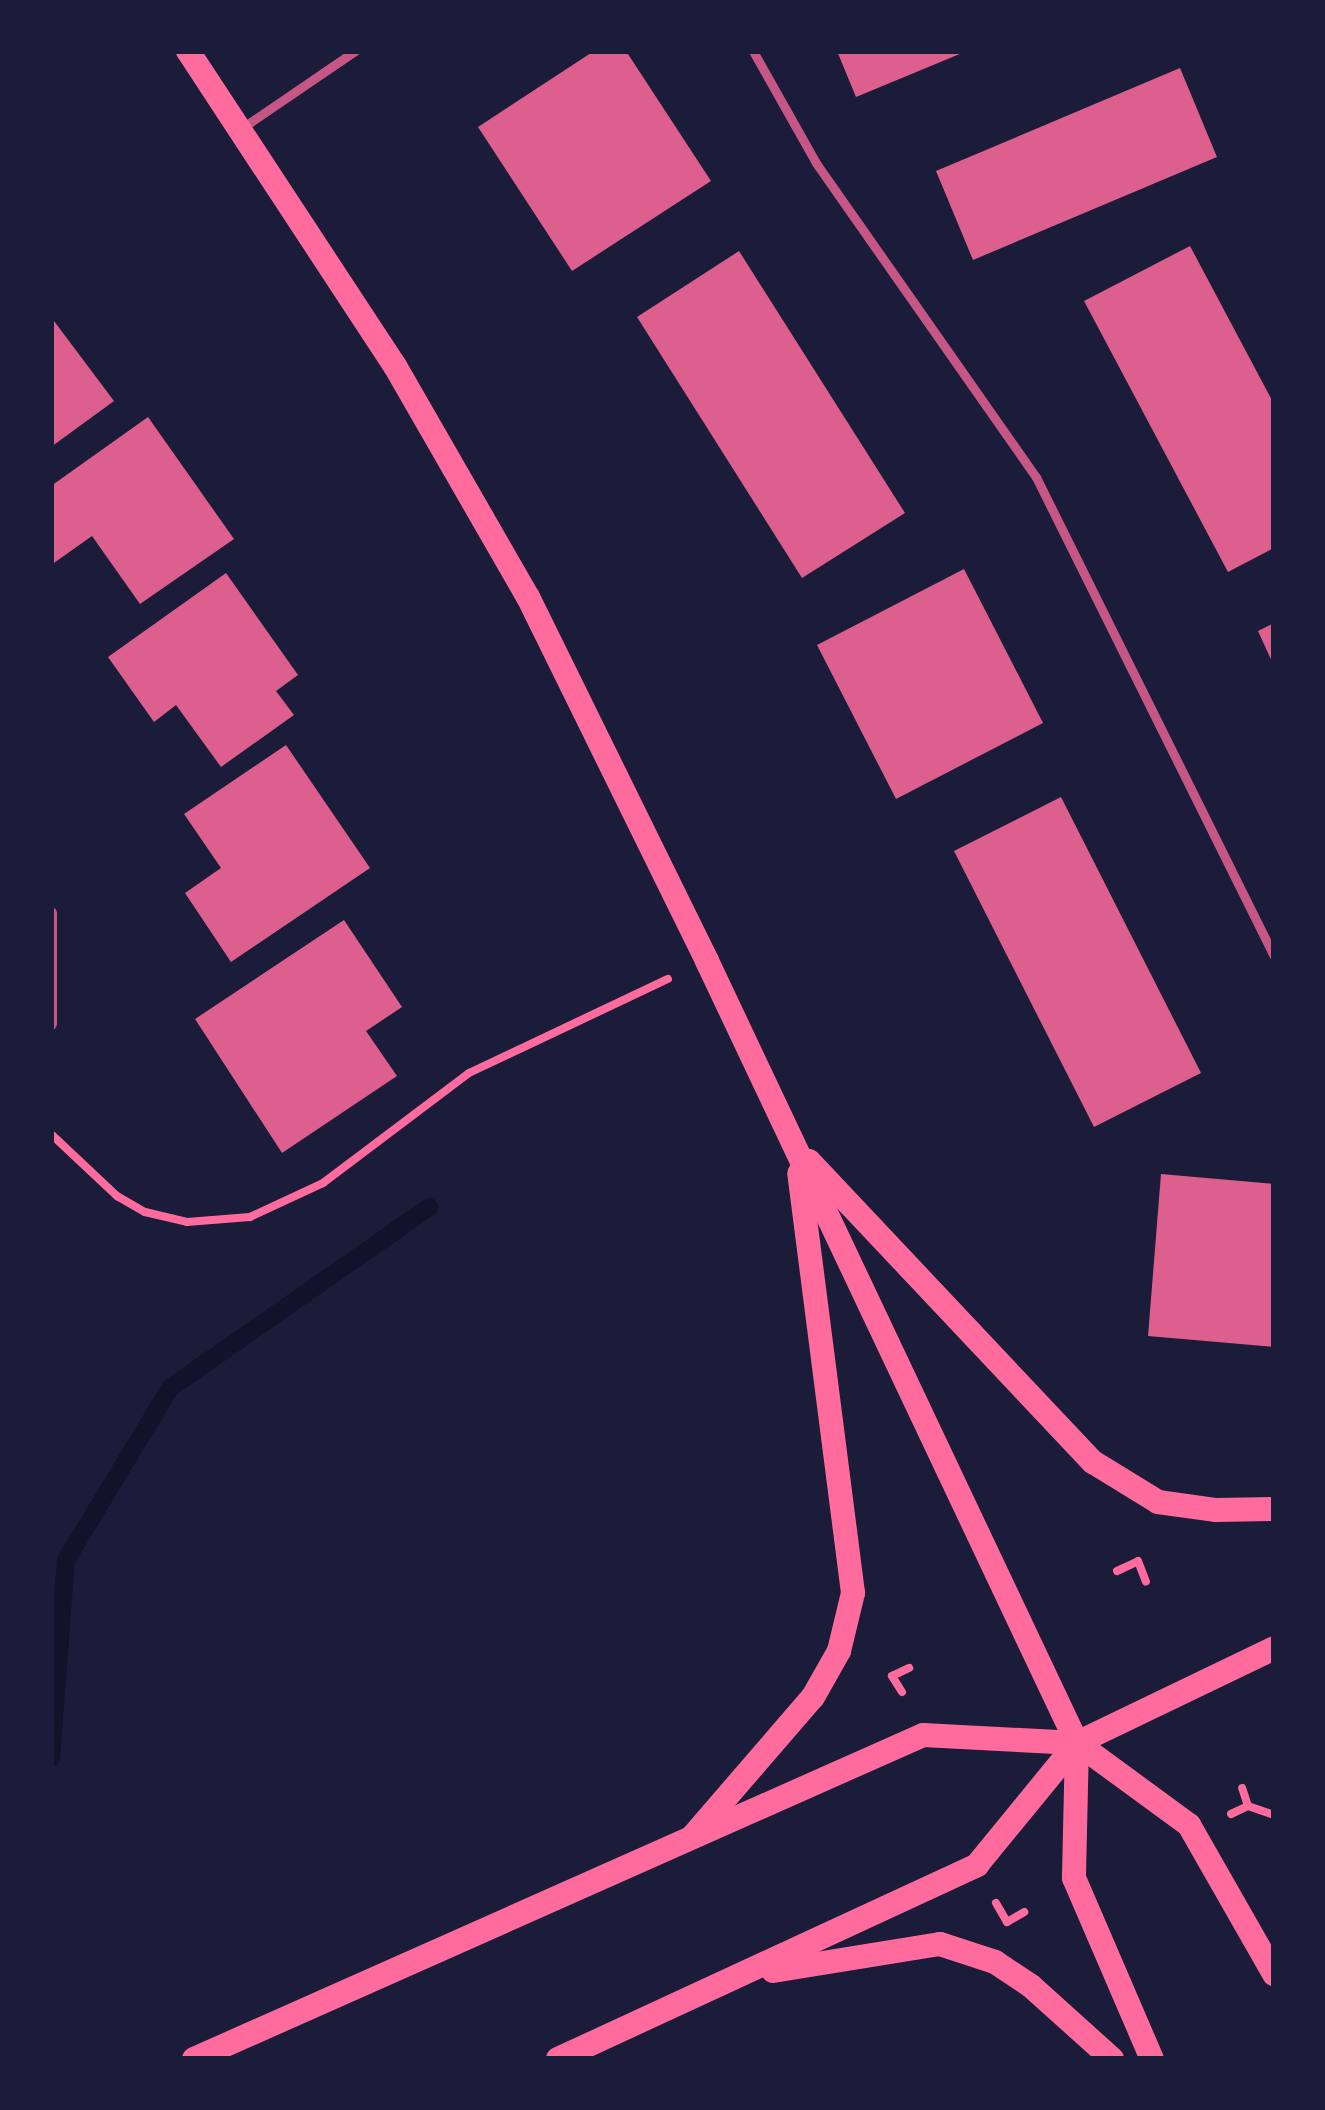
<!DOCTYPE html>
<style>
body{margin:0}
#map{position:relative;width:1325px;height:2110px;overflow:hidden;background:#1b1b3a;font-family:Rubik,sans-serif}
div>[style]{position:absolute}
.stream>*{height:18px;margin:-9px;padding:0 9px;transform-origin:9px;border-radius:9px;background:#12122b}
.building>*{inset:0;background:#dd5f8e}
.path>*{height:8px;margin:-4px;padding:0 4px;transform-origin:4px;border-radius:4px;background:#ff6b9d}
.service>*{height:9px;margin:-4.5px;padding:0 4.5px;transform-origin:4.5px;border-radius:4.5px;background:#c65784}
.minor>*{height:12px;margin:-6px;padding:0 6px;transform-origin:6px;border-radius:6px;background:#c65784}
.secondary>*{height:24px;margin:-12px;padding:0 12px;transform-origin:12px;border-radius:12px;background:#ff6b9d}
span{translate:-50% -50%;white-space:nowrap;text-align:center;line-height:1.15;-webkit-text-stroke:12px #1b1b3a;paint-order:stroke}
.frame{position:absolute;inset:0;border:54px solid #1b1b3a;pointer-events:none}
</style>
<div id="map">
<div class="stream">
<i style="left:51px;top:1758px;width:199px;rotate:-85.7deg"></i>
<i style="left:66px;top:1560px;width:201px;rotate:-58.8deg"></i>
<i style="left:170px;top:1388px;width:316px;rotate:-34.9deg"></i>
</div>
<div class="building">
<i style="clip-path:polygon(594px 51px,626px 51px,711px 181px,572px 271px,478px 127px)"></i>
<i style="clip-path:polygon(837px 51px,967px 51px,856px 97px)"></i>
<i style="clip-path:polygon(1180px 68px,1217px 157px,973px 260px,936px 171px)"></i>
<i style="clip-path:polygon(1190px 246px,1274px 404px,1274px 548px,1228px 572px,1084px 301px)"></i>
<i style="clip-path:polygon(739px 251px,905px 513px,802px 578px,637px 317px)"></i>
<i style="clip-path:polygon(51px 317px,114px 401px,51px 447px)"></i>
<i style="clip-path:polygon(148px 417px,234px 539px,140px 604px,92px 536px,51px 565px,51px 486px)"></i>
<i style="clip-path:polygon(964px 569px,1043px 723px,896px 799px,817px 645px)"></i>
<i style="clip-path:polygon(226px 573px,298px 675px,276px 691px,294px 715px,221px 767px,176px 705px,154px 722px,108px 657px)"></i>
<i style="clip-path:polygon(1274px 623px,1274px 666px,1258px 631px)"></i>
<i style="clip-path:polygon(286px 745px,370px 868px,231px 962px,185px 893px,221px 868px,184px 814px)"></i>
<i style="clip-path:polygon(1061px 797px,1201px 1073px,1094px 1127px,954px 851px)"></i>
<i style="clip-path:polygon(344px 920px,402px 1007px,366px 1031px,397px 1076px,282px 1153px,195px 1019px)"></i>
<i style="clip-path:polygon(1161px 1174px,1274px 1184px,1274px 1347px,1148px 1336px)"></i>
</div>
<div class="path">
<i style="left:51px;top:1134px;width:91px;rotate:43.2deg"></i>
<i style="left:117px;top:1196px;width:32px;rotate:30deg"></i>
<i style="left:145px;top:1212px;width:43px;rotate:13.4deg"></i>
<i style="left:187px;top:1222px;width:63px;rotate:-4.5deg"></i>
<i style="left:250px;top:1217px;width:81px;rotate:-25deg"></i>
<i style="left:323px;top:1183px;width:183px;rotate:-37deg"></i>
<i style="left:469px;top:1073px;width:220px;rotate:-25.3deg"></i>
<i style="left:1117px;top:1571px;width:23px;rotate:-25deg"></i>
<i style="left:1138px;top:1561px;width:22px;rotate:69deg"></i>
<i style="left:902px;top:1692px;width:19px;rotate:-122deg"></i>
<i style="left:892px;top:1676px;width:19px;rotate:-25deg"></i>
<i style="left:1248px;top:1806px;width:28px;rotate:19deg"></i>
<i style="left:1231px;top:1814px;width:19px;rotate:-25deg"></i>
<i style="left:1248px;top:1806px;width:19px;rotate:-108deg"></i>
<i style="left:996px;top:1903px;width:22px;rotate:60deg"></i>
<i style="left:1007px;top:1922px;width:20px;rotate:-30deg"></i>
</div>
<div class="service">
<i style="left:753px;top:51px;width:129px;rotate:60.6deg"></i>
<i style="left:816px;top:163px;width:383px;rotate:55deg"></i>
<i style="left:1036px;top:477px;width:535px;rotate:63.58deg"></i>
<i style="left:242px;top:128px;width:137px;rotate:-34.3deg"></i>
</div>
<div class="minor">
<i style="left:51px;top:913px;width:111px;rotate:90deg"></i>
</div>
<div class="secondary">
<i style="left:188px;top:51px;width:377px;rotate:56.7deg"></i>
<i style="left:395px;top:366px;width:267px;rotate:60.1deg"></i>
<i style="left:528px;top:597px;width:406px;rotate:63.8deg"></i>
<i style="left:707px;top:961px;width:865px;rotate:64.68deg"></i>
<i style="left:1077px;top:1743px;width:135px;rotate:91.3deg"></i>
<i style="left:1074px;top:1878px;width:197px;rotate:66.7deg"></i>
<i style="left:809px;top:1161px;width:414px;rotate:46.7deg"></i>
<i style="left:1093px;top:1462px;width:76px;rotate:31.6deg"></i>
<i style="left:1158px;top:1502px;width:59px;rotate:7.9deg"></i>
<i style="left:1216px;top:1510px;width:58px;rotate:-1deg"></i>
<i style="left:1077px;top:1743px;width:139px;rotate:36.2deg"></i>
<i style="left:1189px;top:1825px;width:172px;rotate:60.3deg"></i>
<i style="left:692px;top:1837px;width:185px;rotate:-49.2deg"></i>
<i style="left:813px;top:1697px;width:53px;rotate:-60.5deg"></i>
<i style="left:839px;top:1651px;width:60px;rotate:-76.4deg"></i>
<i style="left:853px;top:1593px;width:423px;rotate:-97.3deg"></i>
<i style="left:773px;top:1971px;width:169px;rotate:-9.2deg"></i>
<i style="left:940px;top:1944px;width:58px;rotate:18.1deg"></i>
<i style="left:995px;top:1962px;width:43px;rotate:33.7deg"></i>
<i style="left:1031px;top:1986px;width:109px;rotate:42deg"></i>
<i style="left:194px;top:2059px;width:798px;rotate:-23.96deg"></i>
<i style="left:923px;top:1735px;width:154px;rotate:3deg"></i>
<i style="left:558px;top:2059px;width:462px;rotate:-24.8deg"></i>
<i style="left:977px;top:1865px;width:158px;rotate:-50.7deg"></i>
<i style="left:1077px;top:1743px;width:219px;rotate:-25.7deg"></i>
</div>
<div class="frame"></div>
</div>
